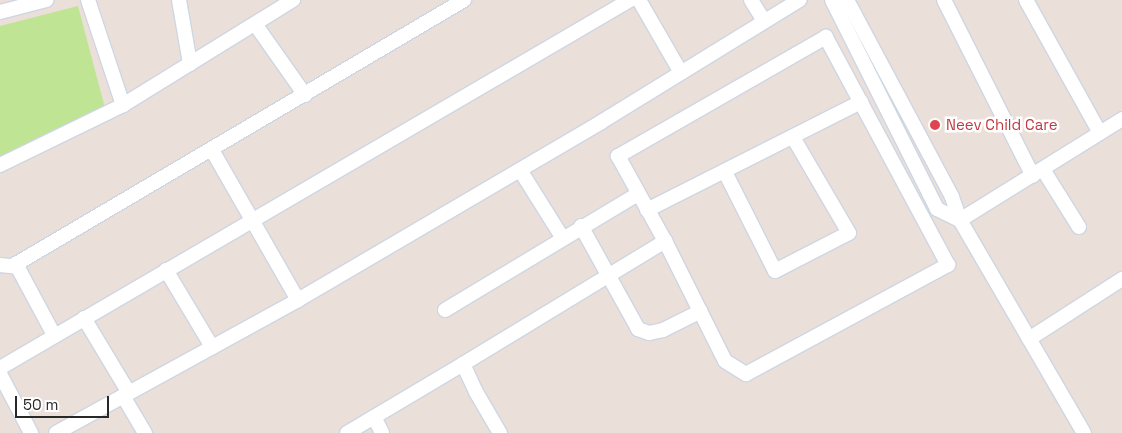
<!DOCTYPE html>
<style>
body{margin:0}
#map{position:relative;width:1122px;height:433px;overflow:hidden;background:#ebdfd9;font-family:"Space Grotesk",sans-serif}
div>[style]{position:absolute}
.green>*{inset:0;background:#bfe493}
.roads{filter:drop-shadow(1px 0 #ced6e2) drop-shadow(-1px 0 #ced6e2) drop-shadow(0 1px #ced6e2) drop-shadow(0 -1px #ced6e2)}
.minor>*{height:14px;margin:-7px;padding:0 7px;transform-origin:7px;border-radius:7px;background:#fff}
.dots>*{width:14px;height:14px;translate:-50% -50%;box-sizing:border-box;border:2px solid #fff;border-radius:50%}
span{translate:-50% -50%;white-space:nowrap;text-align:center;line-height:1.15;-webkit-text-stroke:5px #fff;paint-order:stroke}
.health-label{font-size:15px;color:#be3a42}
.left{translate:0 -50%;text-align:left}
.scale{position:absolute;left:15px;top:396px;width:94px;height:22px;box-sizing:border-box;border:2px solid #282828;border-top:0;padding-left:6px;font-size:15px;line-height:18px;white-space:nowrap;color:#282828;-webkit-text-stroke:4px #fff;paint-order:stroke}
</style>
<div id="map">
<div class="green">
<i style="clip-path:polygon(78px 6px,105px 108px,0 159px,0 26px)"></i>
</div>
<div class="roads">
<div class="minor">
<i style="left:88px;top:0;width:111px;rotate:71.6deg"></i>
<i style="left:123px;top:105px;width:200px;rotate:-31.7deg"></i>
<i style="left:179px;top:0;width:65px;rotate:80.2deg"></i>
<i style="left:639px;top:0;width:82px;rotate:60deg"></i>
<i style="left:751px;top:0;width:25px;rotate:58deg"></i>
<i style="left:832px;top:0;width:234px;rotate:63.3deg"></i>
<i style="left:937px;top:209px;width:25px;rotate:26deg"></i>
<i style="left:847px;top:0;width:223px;rotate:61.9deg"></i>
<i style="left:952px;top:197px;width:24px;rotate:71deg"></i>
<i style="left:960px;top:220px;width:246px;rotate:59.8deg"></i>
<i style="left:944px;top:0;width:197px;rotate:63.2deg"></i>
<i style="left:1026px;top:0;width:152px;rotate:60.9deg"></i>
<i style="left:0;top:12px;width:48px;rotate:-14.6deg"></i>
<i style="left:255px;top:24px;width:87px;rotate:54.8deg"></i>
<i style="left:212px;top:150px;width:173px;rotate:60.2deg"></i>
<i style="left:0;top:165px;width:137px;rotate:-26deg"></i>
<i style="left:520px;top:170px;width:79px;rotate:57.9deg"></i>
<i style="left:1044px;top:171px;width:66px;rotate:58deg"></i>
<i style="left:725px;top:172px;width:111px;rotate:63.2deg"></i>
<i style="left:775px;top:271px;width:83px;rotate:-27.2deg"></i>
<i style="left:849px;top:233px;width:111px;rotate:-120.3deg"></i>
<i style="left:647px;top:210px;width:240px;rotate:-26.8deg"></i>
<i style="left:960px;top:220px;width:191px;rotate:-31.9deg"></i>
<i style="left:581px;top:226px;width:118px;rotate:61deg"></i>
<i style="left:638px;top:329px;width:12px;rotate:20deg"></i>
<i style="left:649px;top:333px;width:14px;rotate:-12deg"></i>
<i style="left:663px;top:330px;width:42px;rotate:-26.6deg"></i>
<i style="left:0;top:265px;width:18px;rotate:6deg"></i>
<i style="left:166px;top:270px;width:90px;rotate:59.1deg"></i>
<i style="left:445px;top:310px;width:225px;rotate:-31deg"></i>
<i style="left:84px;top:318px;width:87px;rotate:59deg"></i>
<i style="left:54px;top:335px;width:81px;rotate:-118.2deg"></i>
<i style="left:16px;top:264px;width:520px;rotate:-30.51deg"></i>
<i style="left:1029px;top:339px;width:111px;rotate:-32.8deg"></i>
<i style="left:463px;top:364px;width:237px;rotate:-31.3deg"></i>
<i style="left:665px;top:241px;width:134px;rotate:63.4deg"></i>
<i style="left:725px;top:361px;width:25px;rotate:32deg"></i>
<i style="left:746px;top:374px;width:230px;rotate:-28.4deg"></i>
<i style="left:948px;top:265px;width:259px;rotate:-118.2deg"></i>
<i style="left:826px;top:37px;width:240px;rotate:150.2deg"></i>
<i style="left:618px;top:156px;width:97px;rotate:61.1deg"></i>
<i style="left:0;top:368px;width:730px;rotate:-30.29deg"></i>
<i style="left:0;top:374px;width:67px;rotate:62.3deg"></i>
<i style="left:123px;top:396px;width:43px;rotate:59.3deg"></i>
<i style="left:374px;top:417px;width:18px;rotate:63deg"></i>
<i style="left:56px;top:433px;width:276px;rotate:-28.8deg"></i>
<i style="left:298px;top:300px;width:351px;rotate:-30.4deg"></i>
<i style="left:601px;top:122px;width:233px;rotate:-31.6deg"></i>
<i style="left:347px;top:433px;width:135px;rotate:-30.7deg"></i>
<i style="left:463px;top:364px;width:31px;rotate:65deg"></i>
<i style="left:476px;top:392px;width:48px;rotate:59.7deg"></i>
</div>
</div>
<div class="dots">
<i style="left:935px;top:125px;background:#e0444e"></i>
</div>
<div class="health-label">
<span class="left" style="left:946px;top:125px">Neev Child Care</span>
</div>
<div class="scale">50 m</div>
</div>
